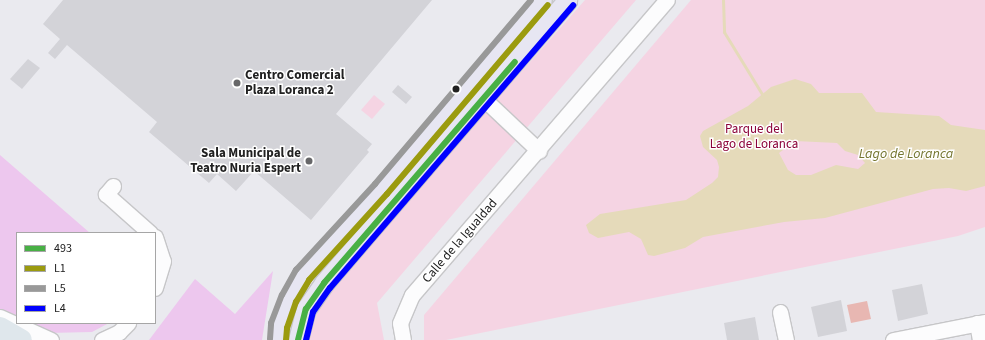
<!DOCTYPE html>
<style>
body{margin:0}
#map{position:relative;width:985px;height:340px;overflow:hidden;background:#eaeaef;font-family:"Source Sans 3",sans-serif}
div>[style]{position:absolute}
.grass>*{inset:0;background:#edc7ee}
.park>*{inset:0;background:#f5d4e3}
.pitch>*{inset:0;background:#e8b7b2}
.water>*{inset:0;background:#e5daba}
.stream>*{height:3px;margin:-1.5px;padding:0 1.5px;transform-origin:1.5px;border-radius:1.5px;background:#e5daba}
.building>*{inset:0;background:#d3d3d8}
.roads{filter:drop-shadow(1px 0 #c6c6c8) drop-shadow(-1px 0 #c6c6c8) drop-shadow(0 1px #c6c6c8) drop-shadow(0 -1px #c6c6c8)}
.minor>*{height:15px;margin:-7.5px;padding:0 7.5px;transform-origin:7.5px;border-radius:7.5px;background:#fcfcfd}
.major>*{height:19px;margin:-9.5px;padding:0 9.5px;transform-origin:9.5px;border-radius:9.5px;background:#e7e6f2}
.highway>*{height:22px;margin:-11px;padding:0 11px;transform-origin:11px;border-radius:11px;background:#dfe7ec}
.bus-1>*{height:6px;margin:-3px;padding:0 3px;transform-origin:3px;border-radius:3px;background:#48b045}
.bus-2>*{height:6px;margin:-3px;padding:0 3px;transform-origin:3px;border-radius:3px;background:#9b9b0f}
.bus-3>*{height:6px;margin:-3px;padding:0 3px;transform-origin:3px;border-radius:3px;background:#999}
.bus-4>*{height:6px;margin:-3px;padding:0 3px;transform-origin:3px;border-radius:3px;background:#00f}
.dots>*{width:11px;height:11px;translate:-50% -50%;box-sizing:border-box;border:2px solid #fff;border-radius:50%}
span{translate:-50% -50%;white-space:nowrap;text-align:center;line-height:1.15;-webkit-text-stroke:3px #fff;paint-order:stroke}
.poi-label{font-size:13px;color:#212121;font-weight:700}
.left{translate:0 -50%;text-align:left}
.right{translate:-100% -50%;text-align:right}
.park-label{font-size:13px;color:#8b0339}
.street-label{font-size:13px;color:#212121}
.water-label{font-size:14px;color:#757630;font-style:italic}
.legend{position:absolute;left:16px;top:232px;width:140px;height:92px;box-sizing:border-box;background:#fff;border:1px solid #a6a6a6;margin:0;padding:5px 7px;list-style:none;font-size:12px;color:#212121}
.legend li{display:flex;align-items:center;gap:8px;height:20px}
.legend b{width:20px;border:1px solid #a6a6a6}
</style>
<div id="map">
<div class="grass">
<i style="clip-path:polygon(0 155px,90px 233px,17px 233px,17px 320px,0 310px)"></i>
<i style="clip-path:polygon(273px 271px,262px 340px,149px 340px,195px 279px,235px 314px)"></i>
<i style="clip-path:polygon(24px 323px,109px 323px,92px 332px,48px 333px)"></i>
</div>
<div class="park">
<i style="clip-path:polygon(585px 0,636px 0,377px 303px,384px 340px,307px 340px,305px 336px,329px 288px)"></i>
<i style="clip-path:polygon(691px 0,985px 0,985px 227px,958px 236px,446px 340px,424px 340px,424px 315px)"></i>
<i style="clip-path:polygon(374px 95px,385px 104px,372px 119px,361px 110px)"></i>
</div>
<div class="pitch">
<i style="clip-path:polygon(867px 301px,871px 319px,851px 323px,847px 305px)"></i>
</div>
<div class="water">
<i style="clip-path:polygon(evenodd,795px 79px,811px 84px,819px 93px,862px 93px,876px 112px,939px 116px,951px 125px,985px 130px,985px 186px,966px 191px,949px 188px,933px 189px,825px 218px,784px 222px,703px 237px,685px 248px,654px 256px,648px 255px,641px 239px,629px 232px,598px 238px,589px 233px,586px 225px,600px 214px,686px 200px,712px 183px,718px 177px,719px 167px,717px 160px,703px 147px,700px 136px,703px 131px,748px 106px,771px 87px,795px 79px,795px 141px,837px 143px,845px 151px,858px 155px,865px 163px,858px 169px,836px 165px,811px 175px,796px 175px,788px 170px,779px 153px,795px 141px)"></i>
</div>
<div class="stream">
<i style="left:723px;top:0;width:32px;rotate:88deg"></i>
<i style="left:724px;top:32px;width:73px;rotate:58.5deg"></i>
</div>
<div class="building">
<i style="clip-path:polygon(63px 0,432px 0,336px 114px,372px 144px,367px 150px,369px 152px,311px 220px,254px 171px,236px 191px,217px 174px,209px 183px,149px 132px,157px 122px,67px 45px,55px 59px,48px 53px,60px 39px,43px 24px)"></i>
<i style="clip-path:polygon(28px 59px,40px 68px,22px 89px,10px 79px)"></i>
<i style="clip-path:polygon(398px 85px,412px 97px,406px 104px,392px 92px)"></i>
<i style="clip-path:polygon(922px 284px,928px 314px,898px 321px,892px 290px)"></i>
<i style="clip-path:polygon(841px 300px,847px 331px,818px 337px,811px 307px)"></i>
<i style="clip-path:polygon(755px 317px,759px 340px,727px 340px,724px 323px)"></i>
</div>
<div class="roads">
<div class="minor">
<i style="left:483px;top:98px;width:77px;rotate:43.4deg"></i>
<i style="left:113px;top:186px;width:11px;rotate:131deg"></i>
<i style="left:106px;top:194px;width:59px;rotate:41.6deg"></i>
<i style="left:155px;top:237px;width:25px;rotate:72deg"></i>
<i style="left:163px;top:261px;width:28px;rotate:107deg"></i>
<i style="left:780px;top:312px;width:29px;rotate:78deg"></i>
<i style="left:0;top:317px;width:56px;rotate:24.3deg"></i>
<i style="left:977px;top:323px;width:17px;rotate:80deg"></i>
<i style="left:102px;top:340px;width:19px;rotate:-25deg"></i>
<i style="left:119px;top:332px;width:13px;rotate:-45deg"></i>
<i style="left:403px;top:340px;width:17px;rotate:-100deg"></i>
<i style="left:400px;top:323px;width:30px;rotate:-67deg"></i>
<i style="left:412px;top:295px;width:390px;rotate:-49.2deg"></i>
<i style="left:893px;top:340px;width:94px;rotate:-11.1deg"></i>
</div>
<div class="major">
<i style="left:278px;top:340px;width:14px;rotate:-86deg"></i>
<i style="left:279px;top:326px;width:29px;rotate:-70deg"></i>
<i style="left:289px;top:299px;width:27px;rotate:-62deg"></i>
<i style="left:302px;top:275px;width:117px;rotate:-47.4deg"></i>
<i style="left:381px;top:189px;width:248px;rotate:-49.6deg"></i>
<i style="left:298px;top:340px;width:32px;rotate:-76deg"></i>
<i style="left:306px;top:309px;width:32px;rotate:-55deg"></i>
<i style="left:324px;top:283px;width:373px;rotate:-49.3deg"></i>
</div>
<div class="highway">
<i style="left:0;top:328px;width:24px;rotate:30deg"></i>
</div>
</div>
<div class="bus-1">
<i style="left:298px;top:340px;width:32px;rotate:-76deg"></i>
<i style="left:306px;top:309px;width:32px;rotate:-55deg"></i>
<i style="left:324px;top:283px;width:292px;rotate:-49.2deg"></i>
</div>
<div class="bus-2">
<i style="left:286px;top:340px;width:12px;rotate:-85deg"></i>
<i style="left:287px;top:328px;width:28px;rotate:-71deg"></i>
<i style="left:296px;top:302px;width:26px;rotate:-59deg"></i>
<i style="left:309px;top:280px;width:116px;rotate:-47.8deg"></i>
<i style="left:387px;top:194px;width:248px;rotate:-49.6deg"></i>
</div>
<div class="bus-3">
<i style="left:270px;top:339px;width:16px;rotate:-86deg"></i>
<i style="left:271px;top:323px;width:30px;rotate:-69deg"></i>
<i style="left:282px;top:295px;width:29px;rotate:-61deg"></i>
<i style="left:296px;top:270px;width:117px;rotate:-47.4deg"></i>
<i style="left:375px;top:184px;width:241px;rotate:-49.7deg"></i>
</div>
<div class="bus-4">
<i style="left:306px;top:340px;width:29px;rotate:-76deg"></i>
<i style="left:313px;top:312px;width:29px;rotate:-55deg"></i>
<i style="left:330px;top:288px;width:373px;rotate:-49.3deg"></i>
</div>
<div class="dots">
<i style="left:237px;top:83px;background:#676769"></i>
<i style="left:456px;top:89px;background:#212121"></i>
<i style="left:309px;top:161px;background:#676769"></i>
</div>
<div class="poi-label">
<span class="left" style="left:245px;top:83px">Centro Comercial<br>Plaza Loranca 2</span>
<span class="right" style="left:301px;top:161px">Sala Municipal de<br>Teatro Nuria Espert</span>
</div>
<div class="park-label">
<span style="left:754px;top:137px">Parque del<br>Lago de Loranca</span>
</div>
<div class="street-label">
<span style="left:460px;top:241px;rotate:-49deg">Calle de la Igualdad</span>
</div>
<div class="water-label">
<span style="left:906px;top:154px">Lago de Loranca</span>
</div>
<ul class="legend">
<li><b style="height:5px;background:#48b045"></b>493</li>
<li><b style="height:5px;background:#9b9b0f"></b>L1</li>
<li><b style="height:5px;background:#999"></b>L5</li>
<li><b style="height:5px;background:#00f"></b>L4</li>
</ul>
</div>
